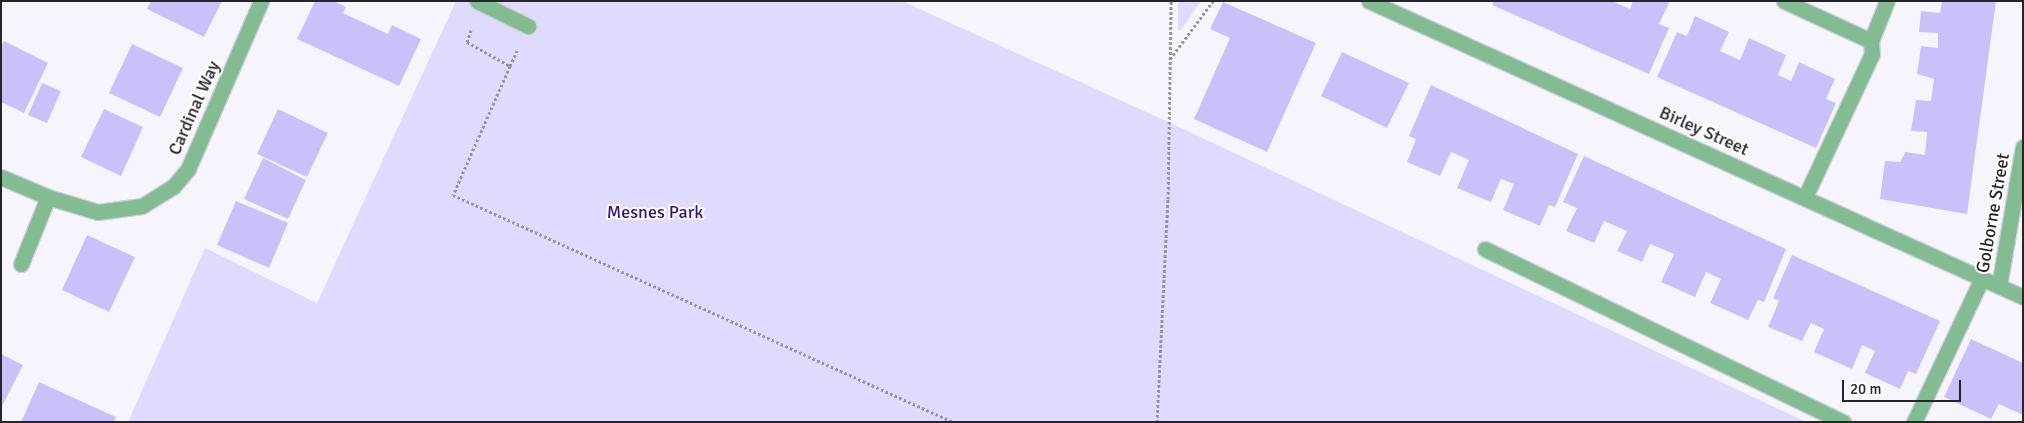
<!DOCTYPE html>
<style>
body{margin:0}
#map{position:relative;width:2024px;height:423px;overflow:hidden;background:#f6f5fd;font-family:Signika,sans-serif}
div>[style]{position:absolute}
.green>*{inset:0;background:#dedbfe}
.building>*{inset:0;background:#c9c2fa}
.path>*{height:3px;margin-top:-1.5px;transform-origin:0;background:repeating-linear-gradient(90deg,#95949a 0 2.5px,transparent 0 5px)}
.roads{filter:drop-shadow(1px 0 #d1d0d7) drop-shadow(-1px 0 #d1d0d7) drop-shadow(0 1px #d1d0d7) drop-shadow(0 -1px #d1d0d7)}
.lane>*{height:15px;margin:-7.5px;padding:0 7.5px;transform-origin:7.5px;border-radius:7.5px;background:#83bc92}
.street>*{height:15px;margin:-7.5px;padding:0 7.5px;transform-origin:7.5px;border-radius:7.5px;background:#83bc92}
span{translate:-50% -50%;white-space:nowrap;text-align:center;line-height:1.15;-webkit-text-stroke:4px #fff;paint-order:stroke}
.street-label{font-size:18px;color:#262529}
.park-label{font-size:18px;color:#37117b}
.frame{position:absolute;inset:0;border:2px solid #262529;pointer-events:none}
.scale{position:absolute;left:1842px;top:380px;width:119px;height:22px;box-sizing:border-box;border:2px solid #262529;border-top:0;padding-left:6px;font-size:15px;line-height:18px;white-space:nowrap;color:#262529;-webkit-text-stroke:4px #fff;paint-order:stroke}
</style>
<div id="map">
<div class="green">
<i style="clip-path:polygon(456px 1px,902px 1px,1179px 127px,1806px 422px,128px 422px,205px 248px,317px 303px)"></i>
<i style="clip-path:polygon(1178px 1px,1201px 1px,1181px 30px,1178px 30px)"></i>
</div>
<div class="building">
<i style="clip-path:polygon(151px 1px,222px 1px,204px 37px,147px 9px)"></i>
<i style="clip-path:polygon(315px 1px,334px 1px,346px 7px,343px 13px,388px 34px,392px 25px,421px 39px,399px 86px,297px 39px)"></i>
<i style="clip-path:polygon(1494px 1px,1612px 1px,1630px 9px,1633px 1px,1666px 1px,1669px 3px,1659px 24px,1669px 28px,1649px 74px,1492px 5px)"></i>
<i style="clip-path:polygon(1942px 1px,1996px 1px,1967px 214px,1880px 199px,1885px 161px,1900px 162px,1905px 152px,1925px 155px,1927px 132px,1911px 131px,1916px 100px,1931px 101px,1934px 79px,1917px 74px,1921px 46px,1938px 48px,1938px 33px,1919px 32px,1921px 11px,1940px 13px)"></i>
<i style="clip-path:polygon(1223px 2px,1316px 43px,1267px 152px,1194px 119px,1230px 38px,1210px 29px)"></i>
<i style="clip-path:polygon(1695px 16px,1729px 32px,1720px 51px,1740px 60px,1749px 38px,1786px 55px,1778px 75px,1791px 81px,1799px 62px,1835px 79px,1826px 99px,1836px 103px,1816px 148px,1657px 77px,1677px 32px,1687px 36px)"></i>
<i style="clip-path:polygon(4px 41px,48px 63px,24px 113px,1px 102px,1px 47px)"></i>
<i style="clip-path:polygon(132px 44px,183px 68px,160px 117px,109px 93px)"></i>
<i style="clip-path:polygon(1342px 52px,1409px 83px,1387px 128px,1321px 96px)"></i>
<i style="clip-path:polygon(42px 83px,61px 91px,47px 123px,28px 115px)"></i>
<i style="clip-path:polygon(1431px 85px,1578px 154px,1555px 207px,1549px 205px,1540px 226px,1503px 210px,1514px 184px,1501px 179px,1491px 202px,1457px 188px,1469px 160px,1451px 152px,1440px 176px,1407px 162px,1416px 139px,1409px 136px)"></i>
<i style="clip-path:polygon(104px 109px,143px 127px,121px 176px,81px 157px)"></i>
<i style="clip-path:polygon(278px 109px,328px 133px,307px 177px,257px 154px)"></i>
<i style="clip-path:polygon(1584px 156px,1786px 249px,1764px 302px,1758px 300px,1748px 320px,1710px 303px,1721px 279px,1706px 272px,1695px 297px,1661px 282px,1674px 254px,1650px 244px,1642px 262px,1617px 251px,1627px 231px,1604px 221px,1594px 243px,1566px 231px,1577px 208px,1563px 202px)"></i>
<i style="clip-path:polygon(263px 158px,306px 180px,288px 219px,244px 199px)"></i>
<i style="clip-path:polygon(236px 201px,288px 223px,269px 268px,217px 245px)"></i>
<i style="clip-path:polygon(87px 235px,135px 257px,109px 312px,62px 290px)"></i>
<i style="clip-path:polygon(1792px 255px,1940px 321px,1916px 374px,1908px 371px,1900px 389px,1865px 373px,1875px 351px,1862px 345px,1852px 369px,1814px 352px,1824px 329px,1811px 323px,1802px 341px,1768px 327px,1779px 301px,1773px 298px)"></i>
<i style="clip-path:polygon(1971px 339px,2023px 363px,2023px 415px,1999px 404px,1991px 419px,1944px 397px)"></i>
<i style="clip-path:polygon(1px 354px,23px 365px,1px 408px)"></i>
<i style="clip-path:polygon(39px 382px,116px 417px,114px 422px,21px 422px)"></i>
</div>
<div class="path">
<i style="left:471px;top:30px;width:13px;rotate:108deg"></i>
<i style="left:467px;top:42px;width:49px;rotate:29.2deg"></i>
<i style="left:510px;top:66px;width:17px;rotate:-65deg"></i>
<i style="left:1170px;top:59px;width:72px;rotate:-53.4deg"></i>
<i style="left:510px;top:66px;width:141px;rotate:113.8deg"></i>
<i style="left:453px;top:195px;width:549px;rotate:24.42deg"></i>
<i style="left:1157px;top:422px;width:223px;rotate:-87.2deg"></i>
<i style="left:1168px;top:199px;width:198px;rotate:-89.1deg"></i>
</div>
<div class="roads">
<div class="lane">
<i style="left:1784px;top:1px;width:96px;rotate:24.7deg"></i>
<i style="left:1871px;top:41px;width:13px;rotate:86deg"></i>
<i style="left:1872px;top:54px;width:158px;rotate:115.1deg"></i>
<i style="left:479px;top:2px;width:55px;rotate:26.1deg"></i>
<i style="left:1871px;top:41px;width:43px;rotate:-68.2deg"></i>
<i style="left:1485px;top:249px;width:398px;rotate:25.8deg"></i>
<i style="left:1914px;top:422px;width:159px;rotate:-64.7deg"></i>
</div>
<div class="street">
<i style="left:477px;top:1px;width:2px;rotate:27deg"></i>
<i style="left:1369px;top:1px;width:718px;rotate:24.35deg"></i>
<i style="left:1px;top:177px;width:51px;rotate:23.1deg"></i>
<i style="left:48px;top:197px;width:52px;rotate:16.7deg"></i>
<i style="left:98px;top:212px;width:44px;rotate:-7.8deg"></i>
<i style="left:142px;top:206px;width:36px;rotate:-32deg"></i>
<i style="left:173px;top:187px;width:23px;rotate:-50deg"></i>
<i style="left:188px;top:169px;width:183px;rotate:-66.5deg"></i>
<i style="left:21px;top:264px;width:72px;rotate:-68.1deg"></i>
<i style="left:1999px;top:286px;width:141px;rotate:-80.2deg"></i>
</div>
</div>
<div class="street-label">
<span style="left:194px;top:108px;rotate:-66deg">Cardinal Way</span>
<span style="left:1704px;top:131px;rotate:24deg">Birley Street</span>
<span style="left:1993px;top:213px;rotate:-80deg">Golborne Street</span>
</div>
<div class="park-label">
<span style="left:655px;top:212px">Mesnes Park</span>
</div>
<div class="frame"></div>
<div class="scale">20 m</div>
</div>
